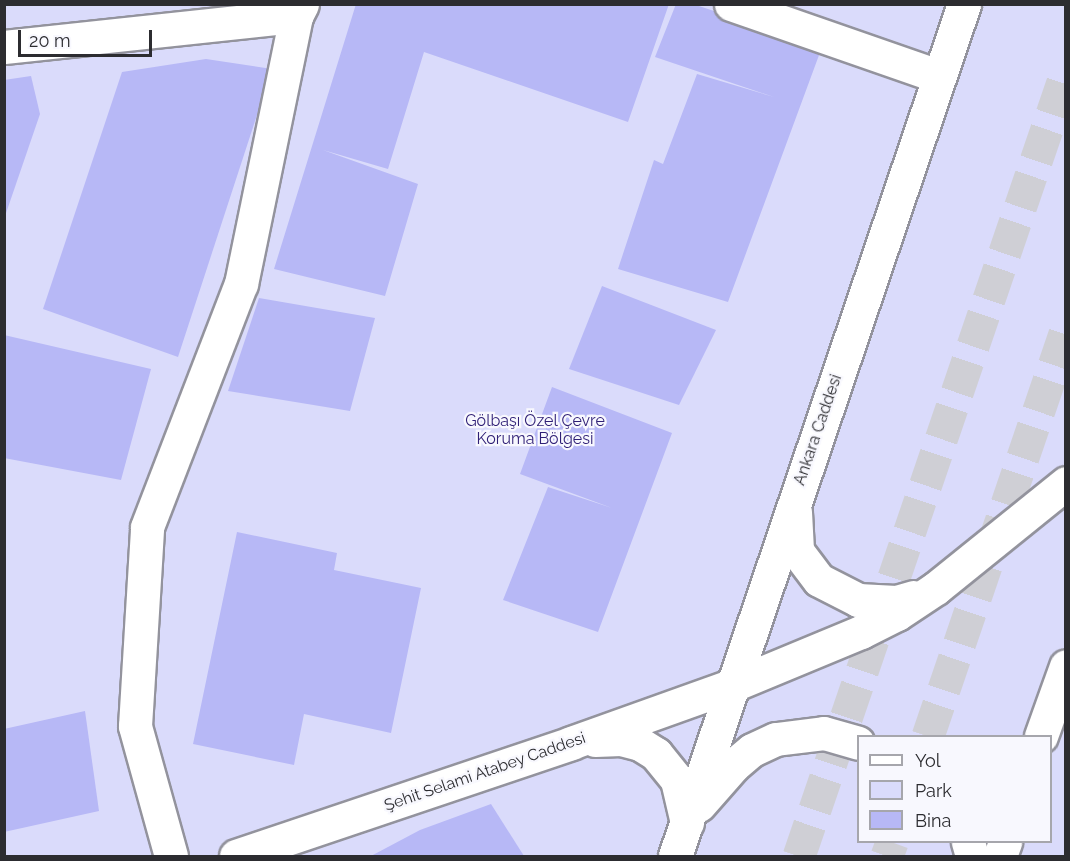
<!DOCTYPE html>
<meta charset="utf-8">
<style>
body{margin:0}
#map{position:relative;width:1070px;height:861px;overflow:hidden;background:#f8f8fe;font-family:Raleway,sans-serif}
div>[style]{position:absolute}
.green>*{inset:0;background:#dadbfb}
.building>*{inset:0;background:#b7b8f6}
.highway-tunnel>*{height:33px;margin-top:-16.5px;transform-origin:0;background:repeating-linear-gradient(90deg,#cfcfd5 0 33px,transparent 0 49px)}
.roads{filter:drop-shadow(2px 0 #93939d) drop-shadow(-2px 0 #93939d) drop-shadow(0 2px #93939d) drop-shadow(0 -2px #93939d)}
.minor>*{height:33px;margin:-16.5px;padding:0 16.5px;transform-origin:16.5px;border-radius:16.5px;background:#fff}
span{translate:-50% -50%;white-space:nowrap;text-align:center;line-height:1.15;-webkit-text-stroke:4.5px #f8f8fe;paint-order:stroke}
.park-label{font-size:16px;color:#2f1f76}
.street-label{font-size:16px;color:#2c2c30}
.frame{position:absolute;inset:0;border:6px solid #2c2c30;pointer-events:none}
.legend{position:absolute;left:857px;top:735px;width:195px;height:108px;box-sizing:border-box;background:#f8f8fe;border:2px solid #a6a6ac;margin:0;padding:8px 10px;list-style:none;font-size:18px;color:#2c2c30}
.legend li{display:flex;align-items:center;gap:12px;height:30px}
.legend b{width:30px;border:2px solid #a6a6ac}
.scale{position:absolute;left:18px;top:30px;width:134px;height:27px;box-sizing:border-box;border:3px solid #2c2c30;border-top:0;padding-left:8px;font-size:18px;line-height:21px;white-space:nowrap;color:#2c2c30;-webkit-text-stroke:4px #f8f8fe;paint-order:stroke}
</style>
<div id="map">
<div class="green">
<i style="clip-path:polygon(evenodd,5px 5px,1065px 5px,1065px 856px,5px 856px,5px 5px,858px 736px,1050px 736px,1050px 842px,858px 842px,858px 736px)"></i>
</div>
<div class="building">
<i style="clip-path:polygon(356px 4px,669px 4px,628px 122px,424px 52px,388px 169px,323px 150px,418px 184px,385px 296px,274px 269px)"></i>
<i style="clip-path:polygon(676px 4px,693px 4px,822px 47px,728px 302px,618px 269px,654px 160px,663px 164px,697px 74px,774px 97px,655px 57px)"></i>
<i style="clip-path:polygon(206px 59px,272px 69px,178px 357px,43px 309px,122px 72px)"></i>
<i style="clip-path:polygon(31px 76px,40px 114px,4px 219px,4px 80px)"></i>
<i style="clip-path:polygon(602px 286px,716px 330px,679px 405px,569px 369px)"></i>
<i style="clip-path:polygon(259px 298px,375px 318px,350px 411px,228px 391px)"></i>
<i style="clip-path:polygon(4px 335px,151px 369px,121px 480px,4px 458px)"></i>
<i style="clip-path:polygon(552px 387px,672px 433px,598px 632px,503px 600px,548px 487px,612px 508px,520px 474px)"></i>
<i style="clip-path:polygon(237px 532px,337px 553px,334px 570px,421px 588px,391px 733px,304px 714px,294px 765px,193px 744px)"></i>
<i style="clip-path:polygon(85px 711px,99px 811px,4px 832px,4px 729px)"></i>
<i style="clip-path:polygon(491px 804px,524px 856px,371px 856px,420px 830px)"></i>
</div>
<div class="highway-tunnel">
<i style="left:928px;top:736px;width:428px;rotate:-71.2deg"></i>
<i style="left:799px;top:856px;width:827px;rotate:-71.17deg"></i>
<i style="left:887px;top:856px;width:15px;rotate:-70deg"></i>
</div>
<div class="roads">
<div class="minor">
<i style="left:731px;top:4px;width:219px;rotate:19.2deg"></i>
<i style="left:4px;top:47px;width:294px;rotate:-6.1deg"></i>
<i style="left:296px;top:16px;width:13px;rotate:-63deg"></i>
<i style="left:795px;top:512px;width:39px;rotate:87deg"></i>
<i style="left:797px;top:551px;width:36px;rotate:53deg"></i>
<i style="left:819px;top:580px;width:44px;rotate:27.1deg"></i>
<i style="left:858px;top:600px;width:38px;rotate:3deg"></i>
<i style="left:896px;top:602px;width:18px;rotate:-16deg"></i>
<i style="left:1041px;top:736px;width:74px;rotate:-70.3deg"></i>
<i style="left:595px;top:740px;width:26px;rotate:-2deg"></i>
<i style="left:621px;top:739px;width:20px;rotate:15deg"></i>
<i style="left:640px;top:744px;width:19px;rotate:32deg"></i>
<i style="left:656px;top:754px;width:33px;rotate:51deg"></i>
<i style="left:677px;top:780px;width:44px;rotate:76.9deg"></i>
<i style="left:699px;top:805px;width:53px;rotate:-48.8deg"></i>
<i style="left:734px;top:765px;width:23px;rotate:-40deg"></i>
<i style="left:752px;top:750px;width:26px;rotate:-25deg"></i>
<i style="left:776px;top:739px;width:48px;rotate:-7.1deg"></i>
<i style="left:824px;top:733px;width:35px;rotate:16deg"></i>
<i style="left:968px;top:842px;width:15px;rotate:74deg"></i>
<i style="left:171px;top:856px;width:135px;rotate:-105.5deg"></i>
<i style="left:135px;top:726px;width:199px;rotate:-86.5deg"></i>
<i style="left:147px;top:527px;width:261px;rotate:-68.9deg"></i>
<i style="left:241px;top:284px;width:274px;rotate:-78.4deg"></i>
<i style="left:236px;top:856px;width:354px;rotate:-18.6deg"></i>
<i style="left:571px;top:743px;width:172px;rotate:-19.7deg"></i>
<i style="left:733px;top:685px;width:139px;rotate:-22.5deg"></i>
<i style="left:861px;top:632px;width:40px;rotate:-26.6deg"></i>
<i style="left:897px;top:614px;width:47px;rotate:-33.7deg"></i>
<i style="left:936px;top:588px;width:167px;rotate:-38.9deg"></i>
<i style="left:675px;top:856px;width:900px;rotate:-71.26deg"></i>
<i style="left:1000px;top:856px;width:15px;rotate:-70deg"></i>
</div>
</div>
<div class="park-label">
<span style="left:535px;top:430px">Gölbaşı Özel Çevre<br>Koruma Bölgesi</span>
</div>
<div class="street-label">
<span style="left:818px;top:430px;rotate:-71deg">Ankara Caddesi</span>
<span style="left:485px;top:772px;rotate:-19deg">Şehit Selami Atabey Caddesi</span>
</div>
<div class="frame"></div>
<ul class="legend">
<li><b style="height:8px;background:#fff"></b>Yol</li>
<li><b style="height:16px;background:#dadbfb"></b>Park</li>
<li><b style="height:16px;background:#b7b8f6"></b>Bina</li>
</ul>
<div class="scale">20 m</div>
</div>
